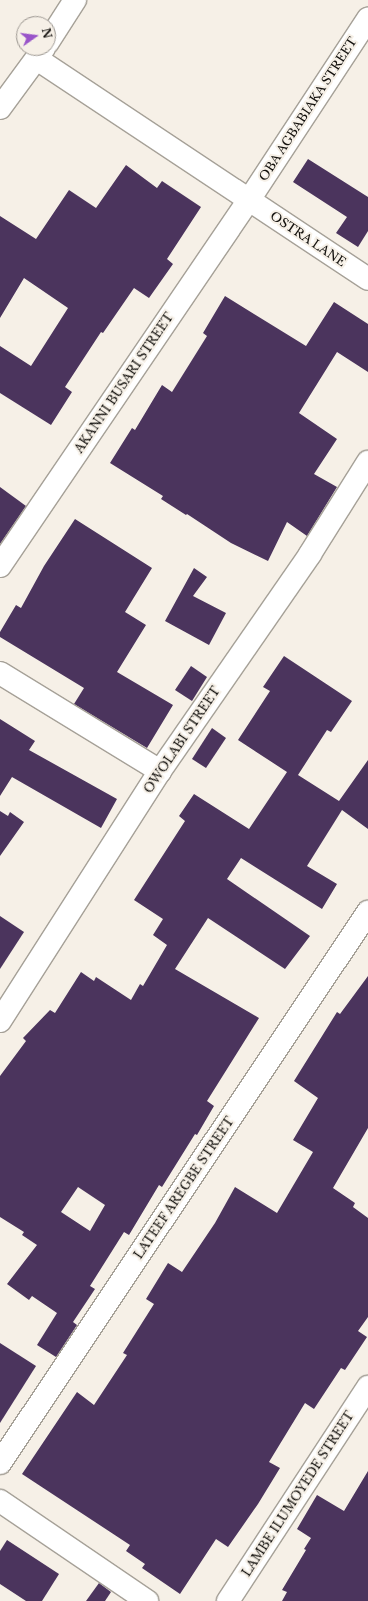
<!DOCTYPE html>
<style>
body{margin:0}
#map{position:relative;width:368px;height:1601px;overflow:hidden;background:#f6f0e7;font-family:"Libre Baskerville",serif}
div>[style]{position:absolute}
.building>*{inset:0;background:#4b345d}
.roads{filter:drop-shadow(1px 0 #a6a198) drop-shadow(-1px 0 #a6a198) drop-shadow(0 1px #a6a198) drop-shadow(0 -1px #a6a198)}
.street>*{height:22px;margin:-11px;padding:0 11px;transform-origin:11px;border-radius:11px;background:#fff}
span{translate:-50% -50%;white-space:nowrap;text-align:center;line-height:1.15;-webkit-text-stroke:4px #f6f0e7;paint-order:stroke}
.street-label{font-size:12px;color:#12100d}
.north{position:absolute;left:16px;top:16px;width:40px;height:40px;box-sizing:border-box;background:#f6f0e7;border:1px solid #9b9690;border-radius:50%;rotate:76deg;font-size:11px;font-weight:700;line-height:16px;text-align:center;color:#12100d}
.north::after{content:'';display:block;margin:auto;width:14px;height:18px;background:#9954c9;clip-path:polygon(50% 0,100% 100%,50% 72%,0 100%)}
</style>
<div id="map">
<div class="building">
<i style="clip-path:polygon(308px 159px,368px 197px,368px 231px,358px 247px,336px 233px,347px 217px,293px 182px)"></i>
<i style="clip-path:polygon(126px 165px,157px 188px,162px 181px,201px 207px,167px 259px,173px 264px,149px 298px,134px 288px,103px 333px,101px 332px,65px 387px,72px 392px,51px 425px,0 393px,0 346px,31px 366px,68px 308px,24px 278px,0 318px,0 216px,36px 239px,69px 190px,96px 208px)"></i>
<i style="clip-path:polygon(225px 296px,306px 346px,334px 302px,368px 324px,368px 372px,337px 352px,299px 413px,337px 439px,314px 474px,337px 487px,307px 536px,287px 522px,268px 561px,231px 543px,187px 514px,186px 515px,161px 499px,163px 496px,110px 463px,132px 428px,135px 430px,162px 385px,172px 392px,207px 336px,203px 333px)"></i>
<i style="clip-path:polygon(0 487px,26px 506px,0 544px)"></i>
<i style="clip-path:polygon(75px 519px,152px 568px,125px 612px,146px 625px,117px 672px,173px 705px,147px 748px,74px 704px,84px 688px,0 637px,0 632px,16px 605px,21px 608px,44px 566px)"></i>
<i style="clip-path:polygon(194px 568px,207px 577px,193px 596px,226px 613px,209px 645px,165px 621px)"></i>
<i style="clip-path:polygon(evenodd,284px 656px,352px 701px,331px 732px,327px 730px,298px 775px,339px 801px,368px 760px,368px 829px,342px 810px,307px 866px,337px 884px,322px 909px,241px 858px,227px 879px,310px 936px,285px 969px,208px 918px,175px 969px,259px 1018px,207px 1101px,214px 1106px,197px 1135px,195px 1134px,162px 1187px,159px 1185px,129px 1235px,124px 1232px,90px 1286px,95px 1289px,73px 1322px,77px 1325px,56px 1357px,37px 1345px,57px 1313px,32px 1296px,29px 1300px,7px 1284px,37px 1245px,22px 1235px,24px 1232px,0 1217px,0 1076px,26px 1041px,23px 1038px,50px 1010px,55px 1013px,81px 972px,94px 981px,96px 977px,131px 1000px,140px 984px,143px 986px,167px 945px,153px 935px,163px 919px,134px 900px,185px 821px,179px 816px,194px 794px,249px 829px,287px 772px,238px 740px,270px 691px,263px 687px,284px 656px,78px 1187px,105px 1205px,90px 1231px,61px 1212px,78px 1187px)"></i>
<i style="clip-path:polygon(191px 666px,207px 677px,192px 701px,175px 690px)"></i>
<i style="clip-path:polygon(0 719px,35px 741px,29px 750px,117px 799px,101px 828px,12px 777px,0 796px)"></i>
<i style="clip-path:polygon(212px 728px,226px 738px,206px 768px,192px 759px)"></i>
<i style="clip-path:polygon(0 811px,8px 816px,10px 812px,24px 822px,0 856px)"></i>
<i style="clip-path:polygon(0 916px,24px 932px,0 969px)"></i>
<i style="clip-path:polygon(368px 976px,368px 1128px,333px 1188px,355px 1203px,353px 1207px,368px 1218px,368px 1317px,358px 1331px,367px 1337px,345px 1370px,341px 1368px,314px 1409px,305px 1403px,269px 1462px,280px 1468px,258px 1504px,228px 1547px,216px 1539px,180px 1594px,142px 1568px,145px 1564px,126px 1551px,130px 1545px,22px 1474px,77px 1392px,94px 1405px,127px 1355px,123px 1353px,154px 1304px,146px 1299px,168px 1263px,182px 1272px,215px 1223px,235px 1187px,277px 1213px,313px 1152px,293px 1140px,318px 1098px,294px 1081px,337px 1012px,340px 1014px)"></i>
<i style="clip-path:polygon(0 1343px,36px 1366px,0 1423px)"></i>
<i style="clip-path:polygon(368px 1471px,368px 1601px,282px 1601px,287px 1592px,282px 1590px,306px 1550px,304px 1549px,311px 1538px,297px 1529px,317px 1495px,344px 1511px)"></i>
<i style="clip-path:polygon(7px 1540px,59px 1574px,42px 1601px,26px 1601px,0 1584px,0 1551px)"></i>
<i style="clip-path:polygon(99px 1583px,111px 1592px,105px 1601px,86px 1601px)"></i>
</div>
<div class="roads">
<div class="street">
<i style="left:48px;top:42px;width:50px;rotate:-57.3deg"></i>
<i style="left:37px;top:59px;width:397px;rotate:33.6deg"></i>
<i style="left:0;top:108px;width:74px;rotate:-53.7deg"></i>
<i style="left:0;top:566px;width:443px;rotate:-55.8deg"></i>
<i style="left:249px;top:200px;width:217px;rotate:-56.7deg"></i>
<i style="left:0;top:673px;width:188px;rotate:31.5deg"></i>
<i style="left:0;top:1021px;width:297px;rotate:-57.4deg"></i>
<i style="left:160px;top:771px;width:264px;rotate:-55.3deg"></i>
<i style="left:310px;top:554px;width:109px;rotate:-57.8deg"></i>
<i style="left:0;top:1463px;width:663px;rotate:-56.26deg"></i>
<i style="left:0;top:1501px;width:178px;rotate:34.2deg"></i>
<i style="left:228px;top:1601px;width:256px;rotate:-56.8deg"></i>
</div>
</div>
<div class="street-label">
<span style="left:308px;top:109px;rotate:-57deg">OBA AGBABIAKA STREET</span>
<span style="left:308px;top:239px;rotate:34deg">OSTRA LANE</span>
<span style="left:124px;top:383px;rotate:-56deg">AKANNI BUSARI STREET</span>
<span style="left:182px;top:740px;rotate:-56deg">OWOLABI STREET</span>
<span style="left:184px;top:1188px;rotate:-56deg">LATEEF AREGBE STREET</span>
<span style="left:298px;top:1494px;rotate:-57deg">LAMBE ILUMOYEDE STREET</span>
</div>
<div class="north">N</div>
</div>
